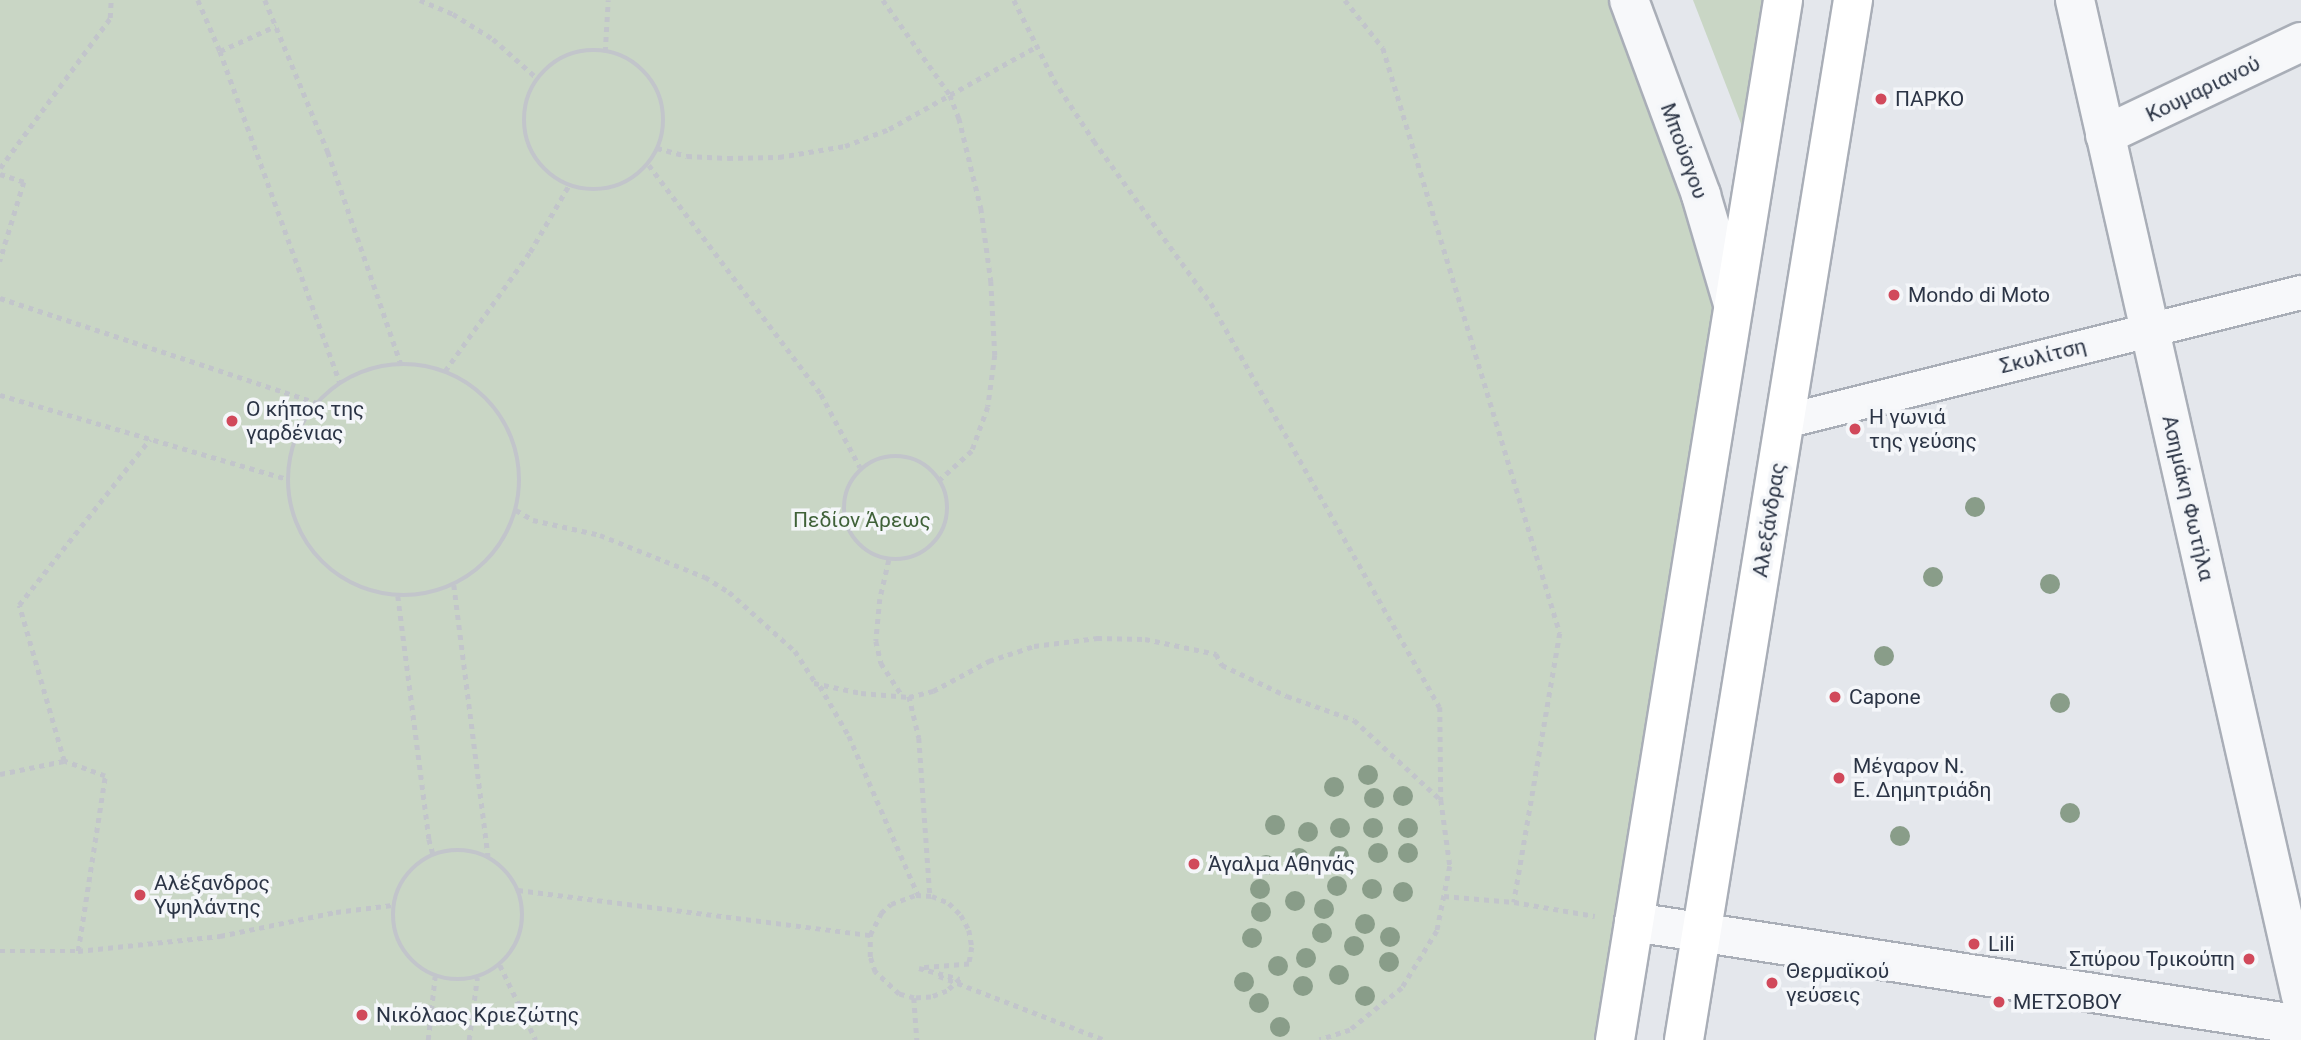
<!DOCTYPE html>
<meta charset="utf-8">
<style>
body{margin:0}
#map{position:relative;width:2301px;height:1040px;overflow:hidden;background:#e4e7ec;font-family:Roboto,sans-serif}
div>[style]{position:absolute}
.green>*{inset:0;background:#c9d6c5}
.path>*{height:4.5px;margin-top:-2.25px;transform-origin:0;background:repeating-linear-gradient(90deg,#c2c5cb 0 5px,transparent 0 10px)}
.path>.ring{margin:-2.25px;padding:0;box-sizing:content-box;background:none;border:4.5px solid #c2c5cb;border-radius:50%}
.roads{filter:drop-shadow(2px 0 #a9aeb7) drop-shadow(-2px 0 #a9aeb7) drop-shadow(0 2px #a9aeb7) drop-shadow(0 -2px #a9aeb7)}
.pedestrian>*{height:33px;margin:-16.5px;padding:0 16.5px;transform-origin:16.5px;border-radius:16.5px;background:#f7f8fa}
.minor>*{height:38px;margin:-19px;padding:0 19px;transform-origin:19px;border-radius:19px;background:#f7f8fa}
.tertiary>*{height:38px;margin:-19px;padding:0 19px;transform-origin:19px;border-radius:19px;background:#f7f8fa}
.primary>*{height:38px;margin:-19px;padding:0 19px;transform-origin:19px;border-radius:19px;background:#fff}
.trees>*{width:20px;height:20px;margin:-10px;border-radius:50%;background:#899d89}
.dots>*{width:19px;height:19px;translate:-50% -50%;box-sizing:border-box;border:4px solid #f4f6f9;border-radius:50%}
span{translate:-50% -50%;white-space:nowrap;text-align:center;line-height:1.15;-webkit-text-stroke:7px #f4f6f9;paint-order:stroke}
.street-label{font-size:21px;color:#2b3445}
.poi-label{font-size:21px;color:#2b3445}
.left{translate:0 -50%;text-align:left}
.right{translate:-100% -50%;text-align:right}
.park-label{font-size:21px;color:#3f6138}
</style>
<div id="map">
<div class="green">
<i style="clip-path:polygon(0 0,1610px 0,1724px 307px,1601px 1040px,0 1040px)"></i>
<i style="clip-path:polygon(1693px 0,1774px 0,1745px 134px)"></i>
</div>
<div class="path">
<i style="left:198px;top:0;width:56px;rotate:66.7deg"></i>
<i style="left:220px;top:51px;width:352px;rotate:70.1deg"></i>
<i style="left:265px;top:0;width:165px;rotate:67.5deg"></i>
<i style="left:328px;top:152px;width:224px;rotate:71deg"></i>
<i style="left:420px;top:0;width:36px;rotate:23deg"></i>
<i style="left:453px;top:14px;width:47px;rotate:32deg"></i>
<i style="left:493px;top:39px;width:59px;rotate:41.6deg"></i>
<i style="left:883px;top:0;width:116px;rotate:54.8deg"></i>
<i style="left:950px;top:95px;width:25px;rotate:69deg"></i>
<i style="left:959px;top:118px;width:93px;rotate:76.3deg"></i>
<i style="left:981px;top:208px;width:74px;rotate:82.2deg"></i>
<i style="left:991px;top:281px;width:74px;rotate:86.9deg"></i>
<i style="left:995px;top:355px;width:52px;rotate:97.7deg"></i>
<i style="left:988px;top:407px;width:47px;rotate:110deg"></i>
<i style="left:972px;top:451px;width:43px;rotate:137.8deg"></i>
<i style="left:1014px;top:0;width:89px;rotate:63.4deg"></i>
<i style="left:1054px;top:80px;width:73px;rotate:56.7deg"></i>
<i style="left:1094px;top:141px;width:200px;rotate:54.2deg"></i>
<i style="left:1211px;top:303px;width:464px;rotate:60.5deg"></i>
<i style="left:1440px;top:707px;width:93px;rotate:89.4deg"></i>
<i style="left:1345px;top:0;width:61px;rotate:51.6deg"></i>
<i style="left:1383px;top:48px;width:611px;rotate:73.17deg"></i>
<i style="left:1560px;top:633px;width:273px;rotate:99.7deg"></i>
<i class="ring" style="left:524px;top:50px;width:135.5px;height:135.5px"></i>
<i style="left:220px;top:51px;width:61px;rotate:-24.1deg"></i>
<i style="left:605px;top:52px;width:52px;rotate:-86.7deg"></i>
<i style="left:657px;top:148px;width:31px;rotate:15deg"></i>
<i style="left:687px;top:156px;width:41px;rotate:2.8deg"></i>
<i style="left:728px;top:158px;width:51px;rotate:-1.1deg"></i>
<i style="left:779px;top:157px;width:67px;rotate:-9.5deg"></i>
<i style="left:845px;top:146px;width:47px;rotate:-21.1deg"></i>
<i style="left:889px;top:129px;width:168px;rotate:-29.2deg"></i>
<i style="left:649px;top:165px;width:286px;rotate:53.1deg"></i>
<i style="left:821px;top:394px;width:83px;rotate:61.9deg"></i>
<i style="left:0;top:168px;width:186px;rotate:-53.7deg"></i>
<i style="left:110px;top:18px;width:18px;rotate:-87deg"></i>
<i style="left:0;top:174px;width:25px;rotate:18deg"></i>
<i style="left:24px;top:182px;width:83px;rotate:106.9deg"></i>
<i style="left:0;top:298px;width:334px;rotate:18.3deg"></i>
<i class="ring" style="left:288px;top:364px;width:227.5px;height:227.5px"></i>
<i style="left:445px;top:371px;width:146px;rotate:-54.5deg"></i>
<i style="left:530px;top:252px;width:78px;rotate:-59.8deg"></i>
<i style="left:0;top:395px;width:300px;rotate:16.3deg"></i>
<i class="ring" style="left:844px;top:456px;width:99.5px;height:99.5px"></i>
<i style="left:516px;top:510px;width:20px;rotate:30deg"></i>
<i style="left:533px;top:520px;width:69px;rotate:12.6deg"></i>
<i style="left:600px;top:535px;width:113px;rotate:21.8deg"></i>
<i style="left:705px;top:577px;width:28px;rotate:32deg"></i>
<i style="left:729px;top:592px;width:89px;rotate:41.8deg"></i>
<i style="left:795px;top:651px;width:37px;rotate:57deg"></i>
<i style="left:889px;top:560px;width:40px;rotate:103deg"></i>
<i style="left:880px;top:599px;width:42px;rotate:95.4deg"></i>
<i style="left:876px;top:641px;width:23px;rotate:77deg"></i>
<i style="left:881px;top:663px;width:40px;rotate:57.1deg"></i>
<i style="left:454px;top:585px;width:273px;rotate:82.8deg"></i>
<i style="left:398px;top:596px;width:245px;rotate:82.7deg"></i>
<i style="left:429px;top:839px;width:16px;rotate:75deg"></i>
<i style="left:814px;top:683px;width:48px;rotate:12deg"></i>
<i style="left:861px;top:693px;width:48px;rotate:4.8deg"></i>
<i style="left:909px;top:697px;width:25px;rotate:-14deg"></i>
<i style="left:933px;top:691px;width:64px;rotate:-28.2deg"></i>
<i style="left:989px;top:661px;width:47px;rotate:-18.4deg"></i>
<i style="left:1034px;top:646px;width:64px;rotate:-7.2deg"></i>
<i style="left:1097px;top:638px;width:48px;rotate:1.2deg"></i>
<i style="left:1145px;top:639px;width:73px;rotate:11.9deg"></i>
<i style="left:1216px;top:654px;width:13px;rotate:61deg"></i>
<i style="left:1222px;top:665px;width:72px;rotate:25.5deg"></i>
<i style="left:1287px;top:696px;width:71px;rotate:19.7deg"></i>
<i style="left:1354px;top:720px;width:118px;rotate:42.6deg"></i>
<i style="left:1441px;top:800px;width:67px;rotate:82.2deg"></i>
<i style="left:1450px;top:866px;width:66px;rotate:101.3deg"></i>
<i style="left:1437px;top:931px;width:67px;rotate:121.6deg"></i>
<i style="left:1402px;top:988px;width:67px;rotate:141.1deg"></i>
<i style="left:1350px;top:1030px;width:32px;rotate:162deg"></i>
<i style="left:820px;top:686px;width:58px;rotate:59.9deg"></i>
<i style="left:849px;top:736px;width:173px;rotate:66.5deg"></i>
<i style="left:909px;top:696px;width:43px;rotate:76.6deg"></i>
<i style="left:919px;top:738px;width:158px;rotate:86deg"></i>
<i style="left:0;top:774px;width:65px;rotate:-11.5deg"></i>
<i class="ring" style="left:393px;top:850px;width:125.5px;height:125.5px"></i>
<i style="left:518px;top:890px;width:355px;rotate:7.3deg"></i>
<i style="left:916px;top:895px;width:16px;rotate:4deg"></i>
<i style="left:932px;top:896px;width:18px;rotate:22deg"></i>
<i style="left:949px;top:903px;width:17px;rotate:45deg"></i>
<i style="left:961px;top:915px;width:17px;rotate:62deg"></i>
<i style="left:969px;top:930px;width:17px;rotate:80deg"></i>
<i style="left:972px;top:947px;width:17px;rotate:100deg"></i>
<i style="left:969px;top:964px;width:50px;rotate:175.4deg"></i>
<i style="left:919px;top:968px;width:42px;rotate:15deg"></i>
<i style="left:960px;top:979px;width:18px;rotate:137deg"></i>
<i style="left:947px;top:991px;width:17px;rotate:159deg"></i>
<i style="left:931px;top:997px;width:17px;rotate:177deg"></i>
<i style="left:914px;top:998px;width:16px;rotate:-165deg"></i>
<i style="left:899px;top:994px;width:33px;rotate:-137deg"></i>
<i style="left:875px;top:972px;width:16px;rotate:-108deg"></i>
<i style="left:870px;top:957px;width:22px;rotate:-90deg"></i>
<i style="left:870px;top:935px;width:25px;rotate:-63deg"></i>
<i style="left:881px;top:913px;width:13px;rotate:-42deg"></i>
<i style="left:891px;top:904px;width:27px;rotate:-20deg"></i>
<i style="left:1444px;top:896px;width:70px;rotate:4.9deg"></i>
<i style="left:1514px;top:902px;width:82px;rotate:9.8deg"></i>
<i style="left:0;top:951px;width:78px"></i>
<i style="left:78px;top:951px;width:143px;rotate:-6deg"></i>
<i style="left:220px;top:936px;width:118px;rotate:-11.7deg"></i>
<i style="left:336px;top:912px;width:57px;rotate:-7deg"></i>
<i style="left:78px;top:951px;width:177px;rotate:-81.2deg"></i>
<i style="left:105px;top:776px;width:44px;rotate:-159.9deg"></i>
<i style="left:64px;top:761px;width:162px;rotate:-106.1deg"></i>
<i style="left:19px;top:605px;width:211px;rotate:-51.7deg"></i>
<i style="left:500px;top:965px;width:83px;rotate:64.4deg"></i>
<i style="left:939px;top:976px;width:178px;rotate:21.1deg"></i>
<i style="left:914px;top:998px;width:42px;rotate:85.9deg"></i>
<i style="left:428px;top:1040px;width:64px;rotate:-83.8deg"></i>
<i style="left:469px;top:1040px;width:63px;rotate:-82.6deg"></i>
</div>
<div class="roads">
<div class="pedestrian">
<i style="left:1785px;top:421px;width:532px;rotate:-14.04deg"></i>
</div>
<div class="minor">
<i style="left:1629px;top:0;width:208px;rotate:69.7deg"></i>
<i style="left:1701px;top:195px;width:114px;rotate:73.6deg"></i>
<i style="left:2075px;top:0;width:1021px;rotate:77.22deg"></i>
<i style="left:2105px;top:135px;width:217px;rotate:-25.4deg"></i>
</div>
<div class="tertiary">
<i style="left:1634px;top:922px;width:675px;rotate:8.78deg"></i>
</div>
<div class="primary">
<i style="left:1615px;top:1040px;width:1053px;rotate:-80.82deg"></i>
<i style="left:1684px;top:1040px;width:1054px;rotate:-80.77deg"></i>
</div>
</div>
<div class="trees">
<i style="left:1975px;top:507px"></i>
<i style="left:1933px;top:577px"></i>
<i style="left:2050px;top:584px"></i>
<i style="left:1884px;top:656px"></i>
<i style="left:2060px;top:703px"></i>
<i style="left:1368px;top:775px"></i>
<i style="left:1334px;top:787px"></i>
<i style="left:1403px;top:796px"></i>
<i style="left:1374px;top:798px"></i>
<i style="left:2070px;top:813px"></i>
<i style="left:1275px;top:825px"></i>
<i style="left:1340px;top:828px"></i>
<i style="left:1373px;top:828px"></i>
<i style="left:1408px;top:828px"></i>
<i style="left:1308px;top:832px"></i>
<i style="left:1900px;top:836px"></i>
<i style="left:1378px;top:853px"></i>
<i style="left:1408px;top:853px"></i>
<i style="left:1339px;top:856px"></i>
<i style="left:1299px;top:858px"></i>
<i style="left:1266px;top:865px"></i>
<i style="left:1337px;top:886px"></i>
<i style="left:1260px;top:889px"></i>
<i style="left:1372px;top:889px"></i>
<i style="left:1403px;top:892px"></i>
<i style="left:1295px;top:901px"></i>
<i style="left:1324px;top:909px"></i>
<i style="left:1261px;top:912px"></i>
<i style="left:1365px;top:924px"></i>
<i style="left:1322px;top:933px"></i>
<i style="left:1390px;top:937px"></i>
<i style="left:1252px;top:938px"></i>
<i style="left:1354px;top:946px"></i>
<i style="left:1306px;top:958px"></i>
<i style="left:1389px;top:962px"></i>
<i style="left:1278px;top:966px"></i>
<i style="left:1339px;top:975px"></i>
<i style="left:1244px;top:982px"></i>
<i style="left:1303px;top:986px"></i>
<i style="left:1365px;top:996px"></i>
<i style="left:1259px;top:1003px"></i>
<i style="left:1280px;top:1027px"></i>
</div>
<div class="dots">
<i style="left:1881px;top:99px;background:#d1495b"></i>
<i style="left:1894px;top:295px;background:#d1495b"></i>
<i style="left:232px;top:421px;background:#d1495b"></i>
<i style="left:1855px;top:429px;background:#d1495b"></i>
<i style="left:1835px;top:697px;background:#d1495b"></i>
<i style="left:1839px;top:778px;background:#d1495b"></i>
<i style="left:1194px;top:864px;background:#d1495b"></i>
<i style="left:140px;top:895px;background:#d1495b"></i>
<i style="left:1974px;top:944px;background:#d1495b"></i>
<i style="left:2249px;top:959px;background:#d1495b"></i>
<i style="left:1772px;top:983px;background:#d1495b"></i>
<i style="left:1999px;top:1002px;background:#d1495b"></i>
<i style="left:362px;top:1015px;background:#d1495b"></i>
</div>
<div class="street-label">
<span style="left:2203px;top:89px;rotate:-26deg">Κουμαριανού</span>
<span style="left:1684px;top:151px;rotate:70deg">Μπούσγου</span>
<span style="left:2043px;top:356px;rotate:-14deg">Σκυλίτση</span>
<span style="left:2188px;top:498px;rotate:77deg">Ασημάκη Φωτήλα</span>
<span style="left:1769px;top:520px;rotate:-81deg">Αλεξάνδρας</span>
</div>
<div class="poi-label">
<span class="left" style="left:1895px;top:99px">ΠΑΡΚΟ</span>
<span class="left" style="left:1908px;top:295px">Mondo di Moto</span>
<span class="left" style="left:246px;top:421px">Ο κήπος της<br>γαρδένιας</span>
<span class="left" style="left:1869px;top:429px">Η γωνιά<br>της γεύσης</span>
<span class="left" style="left:1849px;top:697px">Capone</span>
<span class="left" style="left:1853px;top:778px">Μέγαρον Ν.<br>Ε. Δημητριάδη</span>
<span class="left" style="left:1208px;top:864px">Άγαλμα Αθηνάς</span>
<span class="left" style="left:154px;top:895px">Αλέξανδρος<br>Υψηλάντης</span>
<span class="left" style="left:1988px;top:944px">Lili</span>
<span class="right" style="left:2235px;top:959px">Σπύρου Τρικούπη</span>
<span class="left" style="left:1786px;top:983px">Θερμαϊκού<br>γεύσεις</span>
<span class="left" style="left:2013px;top:1002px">ΜΕΤΣΟΒΟΥ</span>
<span class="left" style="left:376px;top:1015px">Νικόλαος Κριεζώτης</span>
</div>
<div class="park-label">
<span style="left:862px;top:520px">Πεδίον Άρεως</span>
</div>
</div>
